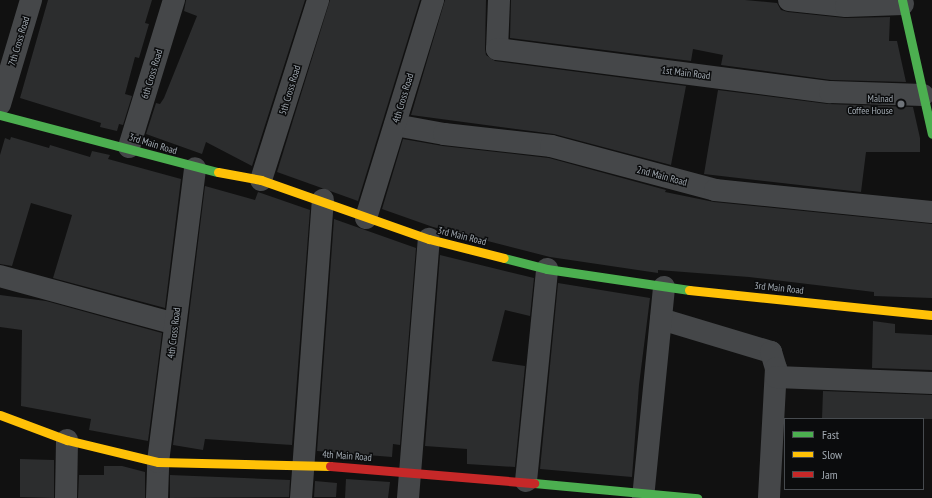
<!DOCTYPE html>
<style>
body{margin:0}
#map{position:relative;width:932px;height:498px;overflow:hidden;background:#111;font-family:"PT Sans Narrow",sans-serif}
div>[style]{position:absolute}
.building>*{inset:0;background:#2c2d2e}
.street>*{height:22px;margin:-11px;padding:0 11px;transform-origin:11px;border-radius:11px;background:#454749}
.fast>*{height:9px;margin:-4.5px;padding:0 4.5px;transform-origin:4.5px;border-radius:4.5px;background:#4caf50}
.slow>*{height:9px;margin:-4.5px;padding:0 4.5px;transform-origin:4.5px;border-radius:4.5px;background:#ffc107}
.jam>*{height:9px;margin:-4.5px;padding:0 4.5px;transform-origin:4.5px;border-radius:4.5px;background:#c62828}
.dots>*{width:11px;height:11px;translate:-50% -50%;box-sizing:border-box;border:2px solid #0b0c0d;border-radius:50%}
span{translate:-50% -50%;white-space:nowrap;text-align:center;line-height:1.15;-webkit-text-stroke:3px #0b0c0d;paint-order:stroke}
.street-label{font-size:10px;color:#a2aab2}
.poi-label{font-size:10px;color:#a2aab2}
.right{translate:-100% -50%;text-align:right}
.legend{position:absolute;left:784px;top:418px;width:140px;height:72px;box-sizing:border-box;background:#0b0c0d;border:1px solid #474b4f;margin:0;padding:5px 7px;list-style:none;font-size:12px;color:#a2aab2}
.legend li{display:flex;align-items:center;gap:8px;height:20px}
.legend b{width:20px;border:1px solid #474b4f}
</style>
<div id="map">
<div class="building">
<i style="clip-path:polygon(48px 0,152px 0,145px 23px,149px 24px,139px 58px,135px 57px,125px 94px,132px 96px,123px 125px,119px 124px,117px 131px,100px 127px,101px 123px,20px 98px)"></i>
<i style="clip-path:polygon(186px 0,305px 0,252px 166px,206px 142px,202px 154px,146px 134px,156px 103px,160px 104px,164px 98px,197px 16px,184px 11px)"></i>
<i style="clip-path:polygon(330px 0,420px 0,358px 201px,277px 172px)"></i>
<i style="clip-path:polygon(445px 0,486px 0,485px 49px,486px 55px,495px 61px,686px 86px,671px 165px,554px 134px,411px 115px)"></i>
<i style="clip-path:polygon(511px 0,745px 0,777px 3px,781px 10px,788px 12px,845px 18px,890px 17px,889px 41px,897px 41px,906px 82px,831px 80px,721px 65px,723px 55px,693px 49px,691px 61px,510px 38px)"></i>
<i style="clip-path:polygon(718px 90px,828px 104px,913px 107px,920px 138px,920px 152px,866px 152px,861px 192px,704px 174px)"></i>
<i style="clip-path:polygon(11px 137px,49px 148px,50px 145px,90px 157px,92px 151px,110px 155px,108px 159px,181px 179px,165px 308px,53px 278px,72px 215px,31px 203px,12px 266px,0 264px,0 155px,5px 138px,10px 140px)"></i>
<i style="clip-path:polygon(403px 139px,443px 146px,549px 158px,666px 190px,665px 192px,714px 202px,932px 224px,932px 298px,874px 296px,874px 292px,749px 277px,658px 270px,658px 273px,550px 257px,433px 227px,382px 209px)"></i>
<i style="clip-path:polygon(205px 186px,255px 200px,258px 192px,310px 210px,292px 445px,205px 439px,203px 450px,173px 445px)"></i>
<i style="clip-path:polygon(334px 219px,416px 248px,400px 445px,393px 444px,392px 457px,317px 451px)"></i>
<i style="clip-path:polygon(440px 255px,534px 278px,530px 316px,505px 310px,492px 361px,525px 366px,515px 467px,467px 464px,467px 449px,425px 446px)"></i>
<i style="clip-path:polygon(558px 283px,650px 298px,639px 385px,632px 477px,540px 469px)"></i>
<i style="clip-path:polygon(0 295px,46px 301px,162px 333px,148px 441px,89px 430px,91px 419px,21px 406px,22px 330px,0 327px)"></i>
<i style="clip-path:polygon(873px 321px,895px 324px,895px 333px,932px 335px,932px 370px,872px 368px)"></i>
<i style="clip-path:polygon(823px 391px,932px 395px,932px 419px,822px 419px)"></i>
<i style="clip-path:polygon(20px 459px,54px 460px,54px 498px,20px 497px)"></i>
<i style="clip-path:polygon(104px 466px,122px 466px,145px 472px,145px 498px,78px 498px,79px 475px,104px 475px)"></i>
<i style="clip-path:polygon(170px 475px,290px 480px,289px 497px,170px 498px)"></i>
<i style="clip-path:polygon(346px 479px,390px 482px,388px 498px,345px 498px)"></i>
<i style="clip-path:polygon(315px 481px,337px 483px,336px 497px,314px 497px)"></i>
</div>
<div class="street">
<i style="left:499px;top:0;width:49px;rotate:92.3deg"></i>
<i style="left:497px;top:49px;width:336px;rotate:7.4deg"></i>
<i style="left:830px;top:92px;width:93px;rotate:1.8deg"></i>
<i style="left:789px;top:0;width:57px;rotate:6deg"></i>
<i style="left:846px;top:6px;width:57px;rotate:-2deg"></i>
<i style="left:0;top:104px;width:109px;rotate:-73.4deg"></i>
<i style="left:395px;top:125px;width:50px;rotate:10.4deg"></i>
<i style="left:444px;top:134px;width:108px;rotate:6.4deg"></i>
<i style="left:551px;top:146px;width:170px;rotate:15deg"></i>
<i style="left:715px;top:190px;width:218px;rotate:5.8deg"></i>
<i style="left:129px;top:147px;width:154px;rotate:-73deg"></i>
<i style="left:261px;top:180px;width:189px;rotate:-72.4deg"></i>
<i style="left:366px;top:218px;width:228px;rotate:-72.9deg"></i>
<i style="left:0;top:276px;width:181px;rotate:15.3deg"></i>
<i style="left:661px;top:319px;width:115px;rotate:16.7deg"></i>
<i style="left:771px;top:352px;width:17px;rotate:73deg"></i>
<i style="left:776px;top:368px;width:130px;rotate:93.1deg"></i>
<i style="left:776px;top:377px;width:156px;rotate:2.2deg"></i>
<i style="left:526px;top:481px;width:213px;rotate:-84.3deg"></i>
<i style="left:66px;top:498px;width:58px;rotate:-89deg"></i>
<i style="left:157px;top:498px;width:36px;rotate:-88deg"></i>
<i style="left:158px;top:462px;width:296px;rotate:-82.8deg"></i>
<i style="left:301px;top:498px;width:299px;rotate:-85.8deg"></i>
<i style="left:408px;top:498px;width:260px;rotate:-85.4deg"></i>
<i style="left:643px;top:498px;width:212px;rotate:-84.3deg"></i>
</div>
<div class="fast">
<i style="left:902px;top:0;width:137px;rotate:77.4deg"></i>
<i style="left:0;top:115px;width:225px;rotate:14.7deg"></i>
<i style="left:504px;top:258px;width:44px;rotate:14.3deg"></i>
<i style="left:547px;top:269px;width:144px;rotate:8.4deg"></i>
<i style="left:534px;top:483px;width:164px;rotate:5.3deg"></i>
</div>
<div class="slow">
<i style="left:218px;top:172px;width:44px;rotate:10.5deg"></i>
<i style="left:261px;top:180px;width:178px;rotate:19.4deg"></i>
<i style="left:429px;top:239px;width:77px;rotate:14.2deg"></i>
<i style="left:689px;top:290px;width:244px;rotate:5.9deg"></i>
<i style="left:0;top:415px;width:72px;rotate:20.5deg"></i>
<i style="left:67px;top:440px;width:94px;rotate:13.6deg"></i>
<i style="left:158px;top:462px;width:172px;rotate:1.3deg"></i>
</div>
<div class="jam">
<i style="left:330px;top:466px;width:205px;rotate:4.8deg"></i>
</div>
<div class="dots">
<i style="left:901px;top:104px;background:#6f747a"></i>
</div>
<div class="street-label">
<span style="left:19px;top:41px;rotate:-73deg">7th Cross Road</span>
<span style="left:686px;top:73px;rotate:7deg">1st Main Road</span>
<span style="left:152px;top:74px;rotate:-73deg">6th Cross Road</span>
<span style="left:290px;top:90px;rotate:-73deg">5th Cross Road</span>
<span style="left:403px;top:98px;rotate:-73deg">4th Cross Road</span>
<span style="left:153px;top:144px;rotate:17deg">3rd Main Road</span>
<span style="left:662px;top:176px;rotate:15deg">2nd Main Road</span>
<span style="left:462px;top:236px;rotate:14deg">3rd Main Road</span>
<span style="left:779px;top:288px;rotate:6deg">3rd Main Road</span>
<span style="left:174px;top:333px;rotate:-83deg">4th Cross Road</span>
<span style="left:347px;top:456px;rotate:4deg">4th Main Road</span>
</div>
<div class="poi-label">
<span class="right" style="left:893px;top:104px">Malnad<br>Coffee House</span>
</div>
<ul class="legend">
<li><b style="height:5px;background:#4caf50"></b>Fast</li>
<li><b style="height:5px;background:#ffc107"></b>Slow</li>
<li><b style="height:5px;background:#c62828"></b>Jam</li>
</ul>
</div>
